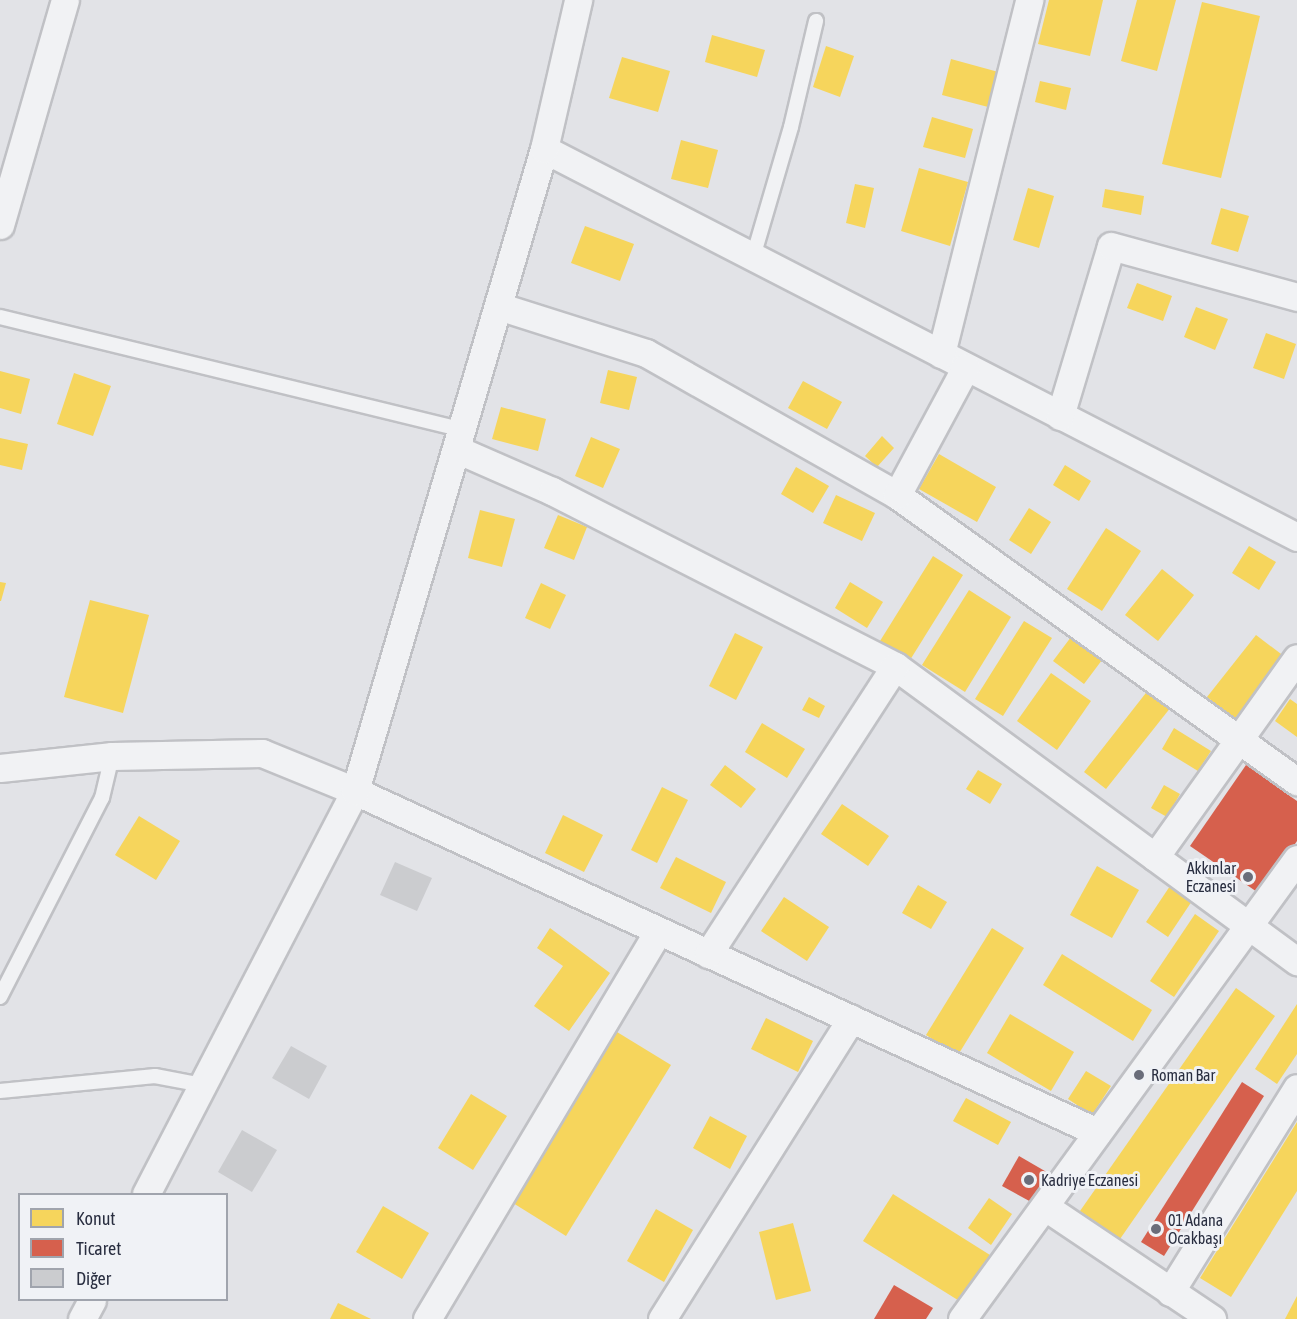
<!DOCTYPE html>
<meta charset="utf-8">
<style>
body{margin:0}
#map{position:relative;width:1297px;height:1319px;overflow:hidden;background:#e2e3e7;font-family:"Asap Condensed",sans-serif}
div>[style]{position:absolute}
.homes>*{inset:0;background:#f6d55c}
.shops>*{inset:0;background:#d6604d}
.building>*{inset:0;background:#cbcccf}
.roads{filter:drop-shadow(2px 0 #c0c1c5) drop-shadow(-2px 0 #c0c1c5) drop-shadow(0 2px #c0c1c5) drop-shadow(0 -2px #c0c1c5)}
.lane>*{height:14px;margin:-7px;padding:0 7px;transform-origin:7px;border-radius:7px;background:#f1f2f4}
.street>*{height:27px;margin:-13.5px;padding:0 13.5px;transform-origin:13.5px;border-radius:13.5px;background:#f1f2f4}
.dots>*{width:16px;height:16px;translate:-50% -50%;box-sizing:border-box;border:3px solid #f0f2f6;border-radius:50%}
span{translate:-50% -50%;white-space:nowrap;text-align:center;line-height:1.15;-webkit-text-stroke:6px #f0f2f6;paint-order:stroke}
.poi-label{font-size:16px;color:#292e40}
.right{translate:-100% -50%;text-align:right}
.left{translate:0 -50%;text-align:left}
.legend{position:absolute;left:18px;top:1193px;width:210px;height:108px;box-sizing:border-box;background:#f0f2f6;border:2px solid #a0a4ad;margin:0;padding:8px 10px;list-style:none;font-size:18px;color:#292e40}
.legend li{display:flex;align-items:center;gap:12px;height:30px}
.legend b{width:30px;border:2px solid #a0a4ad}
</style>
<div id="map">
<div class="homes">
<i style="clip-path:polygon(1049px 0,1103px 0,1090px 56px,1038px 44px)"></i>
<i style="clip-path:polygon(1137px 0,1176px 0,1157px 71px,1121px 61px)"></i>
<i style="clip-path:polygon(1202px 2px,1260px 16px,1221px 178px,1162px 164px)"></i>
<i style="clip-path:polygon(712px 35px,765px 50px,757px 77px,705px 62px)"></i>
<i style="clip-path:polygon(826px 46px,854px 56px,840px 97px,813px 87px)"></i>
<i style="clip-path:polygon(622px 57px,670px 71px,658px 112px,609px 98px)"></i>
<i style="clip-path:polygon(951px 59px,1002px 73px,992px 108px,942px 95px)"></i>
<i style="clip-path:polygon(1040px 81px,1071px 88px,1066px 110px,1035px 102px)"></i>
<i style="clip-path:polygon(932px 117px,973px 129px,965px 158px,923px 147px)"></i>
<i style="clip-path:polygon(681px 140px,718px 150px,708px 188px,671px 179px)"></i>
<i style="clip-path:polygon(919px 168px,968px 182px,950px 246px,901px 231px)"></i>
<i style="clip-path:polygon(855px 184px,874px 188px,865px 228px,846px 223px)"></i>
<i style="clip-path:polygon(1028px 188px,1054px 196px,1039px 248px,1013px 240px)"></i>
<i style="clip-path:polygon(1105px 189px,1144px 196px,1141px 215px,1102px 207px)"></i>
<i style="clip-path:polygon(1221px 208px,1249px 216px,1238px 252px,1211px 244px)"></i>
<i style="clip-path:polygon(585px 226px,634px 244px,620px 281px,571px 263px)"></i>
<i style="clip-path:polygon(1137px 283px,1172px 296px,1163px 321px,1127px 308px)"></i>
<i style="clip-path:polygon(1196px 307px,1228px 319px,1215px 350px,1184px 337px)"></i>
<i style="clip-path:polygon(1266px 333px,1296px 344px,1284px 379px,1253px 368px)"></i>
<i style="clip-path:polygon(608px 370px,637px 377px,629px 410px,600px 403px)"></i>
<i style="clip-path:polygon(0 371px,30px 379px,21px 414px,0 408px)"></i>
<i style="clip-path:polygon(74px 373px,111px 386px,93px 436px,57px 424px)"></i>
<i style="clip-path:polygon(803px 381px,842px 402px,827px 429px,788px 408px)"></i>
<i style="clip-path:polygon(501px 407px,546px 419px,538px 451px,492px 439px)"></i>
<i style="clip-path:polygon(882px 436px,894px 448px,877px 467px,865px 456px)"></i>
<i style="clip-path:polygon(591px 437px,620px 449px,603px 488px,575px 476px)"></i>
<i style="clip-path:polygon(0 438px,28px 444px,22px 470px,0 465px)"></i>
<i style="clip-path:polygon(939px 454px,996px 487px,977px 522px,919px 489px)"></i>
<i style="clip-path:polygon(1065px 465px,1091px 481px,1079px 501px,1053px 485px)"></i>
<i style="clip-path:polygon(796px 467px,829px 486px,813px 513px,781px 494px)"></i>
<i style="clip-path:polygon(836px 495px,875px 513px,862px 541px,823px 523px)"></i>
<i style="clip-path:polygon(1029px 508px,1051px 522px,1031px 554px,1009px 540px)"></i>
<i style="clip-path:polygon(480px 510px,515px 519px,502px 567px,468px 558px)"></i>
<i style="clip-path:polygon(558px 515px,587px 527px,574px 560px,544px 548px)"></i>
<i style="clip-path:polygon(1106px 528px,1141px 551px,1102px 611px,1067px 589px)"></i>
<i style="clip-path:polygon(1249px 546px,1276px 562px,1259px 590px,1232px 573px)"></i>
<i style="clip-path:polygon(933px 556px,963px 575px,910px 660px,880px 641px)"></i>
<i style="clip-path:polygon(1162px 569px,1194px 595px,1158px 641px,1125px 615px)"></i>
<i style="clip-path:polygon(0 582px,6px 583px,1px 601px,0 601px)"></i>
<i style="clip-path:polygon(850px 582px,883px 602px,867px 628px,835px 608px)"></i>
<i style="clip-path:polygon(541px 583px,566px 595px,550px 629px,525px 618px)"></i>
<i style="clip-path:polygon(969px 590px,1011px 617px,965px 692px,922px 665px)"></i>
<i style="clip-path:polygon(90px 600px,149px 615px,123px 713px,64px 697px)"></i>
<i style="clip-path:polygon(1024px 621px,1052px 638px,1003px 716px,975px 699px)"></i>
<i style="clip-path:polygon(735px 633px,763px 647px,736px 700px,709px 686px)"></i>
<i style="clip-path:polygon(1256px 635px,1285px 657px,1235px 719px,1207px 697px)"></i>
<i style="clip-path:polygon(1071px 637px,1102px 660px,1084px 684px,1053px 661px)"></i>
<i style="clip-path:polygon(1051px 673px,1091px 701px,1057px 750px,1017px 721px)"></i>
<i style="clip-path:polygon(1149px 689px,1171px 707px,1106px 789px,1084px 772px)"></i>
<i style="clip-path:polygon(809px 697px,825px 706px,819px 718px,802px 710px)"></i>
<i style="clip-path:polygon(1290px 699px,1297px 704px,1297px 737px,1275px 721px)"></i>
<i style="clip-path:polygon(762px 723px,805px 749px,787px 778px,745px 752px)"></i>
<i style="clip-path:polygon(1174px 728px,1211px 751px,1198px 771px,1162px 749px)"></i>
<i style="clip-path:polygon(725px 765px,756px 789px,741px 808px,710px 785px)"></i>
<i style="clip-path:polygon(978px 770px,1002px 784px,990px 804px,966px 789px)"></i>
<i style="clip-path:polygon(1164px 785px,1180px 794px,1167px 817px,1151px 808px)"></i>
<i style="clip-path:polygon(662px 787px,688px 800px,657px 863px,631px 850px)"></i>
<i style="clip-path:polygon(842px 804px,889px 836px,868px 866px,821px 834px)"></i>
<i style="clip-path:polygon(563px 815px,603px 835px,584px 872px,545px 853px)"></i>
<i style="clip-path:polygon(139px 816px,180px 841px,156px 880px,115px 855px)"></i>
<i style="clip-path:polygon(676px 857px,726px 882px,711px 913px,660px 888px)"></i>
<i style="clip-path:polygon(1097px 866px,1139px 890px,1112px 938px,1070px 915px)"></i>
<i style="clip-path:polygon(918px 885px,947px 902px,931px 929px,902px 913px)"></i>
<i style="clip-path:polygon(1170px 886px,1192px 901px,1168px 937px,1146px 922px)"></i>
<i style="clip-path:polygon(784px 897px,829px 927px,807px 961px,761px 931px)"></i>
<i style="clip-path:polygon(1195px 914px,1219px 931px,1174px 997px,1150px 981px)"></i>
<i style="clip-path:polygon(550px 928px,610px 973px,569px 1031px,534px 1006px,563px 966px,537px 948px)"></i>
<i style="clip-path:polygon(992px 928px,1024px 948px,958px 1055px,926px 1035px)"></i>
<i style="clip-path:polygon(1062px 954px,1152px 1010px,1133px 1041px,1043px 985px)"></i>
<i style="clip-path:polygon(1236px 988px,1275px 1016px,1120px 1239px,1080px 1211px)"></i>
<i style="clip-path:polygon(1297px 1004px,1297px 1054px,1277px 1084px,1255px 1069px)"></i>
<i style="clip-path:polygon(1010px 1014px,1074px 1052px,1051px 1091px,987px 1053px)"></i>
<i style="clip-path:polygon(766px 1018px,813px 1041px,798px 1072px,751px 1049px)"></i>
<i style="clip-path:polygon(617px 1032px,671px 1065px,566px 1236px,513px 1203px)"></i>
<i style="clip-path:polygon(1086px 1071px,1111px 1086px,1092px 1115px,1068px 1099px)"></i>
<i style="clip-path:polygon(471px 1094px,507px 1116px,473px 1170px,438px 1148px)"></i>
<i style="clip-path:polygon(966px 1098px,1011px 1122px,998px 1145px,953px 1121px)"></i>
<i style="clip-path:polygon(710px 1116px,747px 1136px,730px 1169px,693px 1148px)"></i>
<i style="clip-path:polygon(1297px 1122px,1297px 1191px,1231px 1297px,1200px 1278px)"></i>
<i style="clip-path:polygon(893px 1194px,990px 1255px,961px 1302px,863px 1241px)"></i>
<i style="clip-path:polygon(989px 1198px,1012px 1214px,991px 1245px,968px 1228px)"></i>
<i style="clip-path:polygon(383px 1206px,429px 1233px,402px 1279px,356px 1252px)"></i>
<i style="clip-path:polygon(656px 1209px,693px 1230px,664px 1282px,627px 1261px)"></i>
<i style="clip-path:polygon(793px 1223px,811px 1291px,776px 1300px,759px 1232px)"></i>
<i style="clip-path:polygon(1297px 1296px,1297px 1319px,1285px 1319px)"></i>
<i style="clip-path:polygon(338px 1303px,371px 1319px,330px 1319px)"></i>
</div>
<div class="shops">
<i style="clip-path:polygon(1246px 765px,1297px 801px,1297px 841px,1260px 894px,1190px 846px)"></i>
<i style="clip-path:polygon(1242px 1082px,1264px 1096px,1164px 1256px,1141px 1242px)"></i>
<i style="clip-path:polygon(1019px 1156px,1050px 1174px,1033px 1203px,1002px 1186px)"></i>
<i style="clip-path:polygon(894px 1285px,933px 1308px,926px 1319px,874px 1319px)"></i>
</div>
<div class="building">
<i style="clip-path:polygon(395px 862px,432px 878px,417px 911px,380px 895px)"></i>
<i style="clip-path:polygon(291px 1046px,327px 1066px,309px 1099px,272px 1078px)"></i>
<i style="clip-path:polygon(242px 1130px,277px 1150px,252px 1192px,218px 1172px)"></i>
</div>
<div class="roads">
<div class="lane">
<i style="left:753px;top:257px;width:135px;rotate:-73.7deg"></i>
<i style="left:791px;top:127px;width:109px;rotate:-76.7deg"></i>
<i style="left:0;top:317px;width:476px;rotate:13.7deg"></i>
<i style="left:0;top:997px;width:224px;rotate:-62.9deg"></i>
<i style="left:102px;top:798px;width:43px;rotate:-76.6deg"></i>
<i style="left:0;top:1091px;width:156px;rotate:-5.5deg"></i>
<i style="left:155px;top:1076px;width:49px;rotate:10.6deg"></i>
</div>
<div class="street">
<i style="left:544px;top:149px;width:847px;rotate:27.26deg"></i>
<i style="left:0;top:225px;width:234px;rotate:-73.9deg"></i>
<i style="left:498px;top:306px;width:155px;rotate:17.6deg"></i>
<i style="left:646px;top:353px;width:288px;rotate:29.5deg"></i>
<i style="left:897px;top:495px;width:492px;rotate:35.6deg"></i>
<i style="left:941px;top:354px;width:365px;rotate:-76deg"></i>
<i style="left:1060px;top:416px;width:177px;rotate:-73.3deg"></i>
<i style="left:1111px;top:246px;width:193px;rotate:15.3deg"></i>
<i style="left:456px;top:449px;width:105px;rotate:23.6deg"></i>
<i style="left:552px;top:491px;width:385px;rotate:27deg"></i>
<i style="left:895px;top:666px;width:499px;rotate:36.3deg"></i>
<i style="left:897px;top:495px;width:145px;rotate:-61.7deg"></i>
<i style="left:0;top:768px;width:113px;rotate:-6.1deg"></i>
<i style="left:112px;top:756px;width:150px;rotate:-1.1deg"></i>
<i style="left:262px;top:753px;width:100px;rotate:22.2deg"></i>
<i style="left:355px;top:791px;width:817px;rotate:24.68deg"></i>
<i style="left:1155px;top:857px;width:244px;rotate:-54.5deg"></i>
<i style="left:708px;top:954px;width:343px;rotate:-57deg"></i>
<i style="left:146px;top:1194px;width:454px;rotate:-62.6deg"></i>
<i style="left:355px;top:791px;width:669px;rotate:-73.6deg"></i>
<i style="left:544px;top:149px;width:153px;rotate:-77.1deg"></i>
<i style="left:1047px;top:1208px;width:199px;rotate:33.9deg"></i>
<i style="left:1170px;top:1292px;width:240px;rotate:-58.1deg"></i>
<i style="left:82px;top:1319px;width:21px;rotate:-62deg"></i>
<i style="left:427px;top:1319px;width:452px;rotate:-59.2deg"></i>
<i style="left:662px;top:1319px;width:355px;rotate:-57.8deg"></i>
<i style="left:962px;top:1319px;width:569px;rotate:-53.94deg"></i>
</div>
</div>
<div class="dots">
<i style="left:1248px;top:877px;background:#6a6d7a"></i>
<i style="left:1139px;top:1075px;background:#6a6d7a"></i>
<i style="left:1029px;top:1180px;background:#6a6d7a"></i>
<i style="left:1156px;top:1229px;background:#6a6d7a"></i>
</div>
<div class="poi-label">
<span class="right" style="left:1236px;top:877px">Akkınlar<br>Eczanesi</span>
<span class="left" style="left:1151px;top:1075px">Roman Bar</span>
<span class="left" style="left:1041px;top:1180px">Kadriye Eczanesi</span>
<span class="left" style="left:1168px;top:1229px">01 Adana<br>Ocakbaşı</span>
</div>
<ul class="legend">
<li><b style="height:16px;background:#f6d55c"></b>Konut</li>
<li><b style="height:16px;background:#d6604d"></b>Ticaret</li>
<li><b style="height:16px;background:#cbcccf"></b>Diğer</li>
</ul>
</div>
